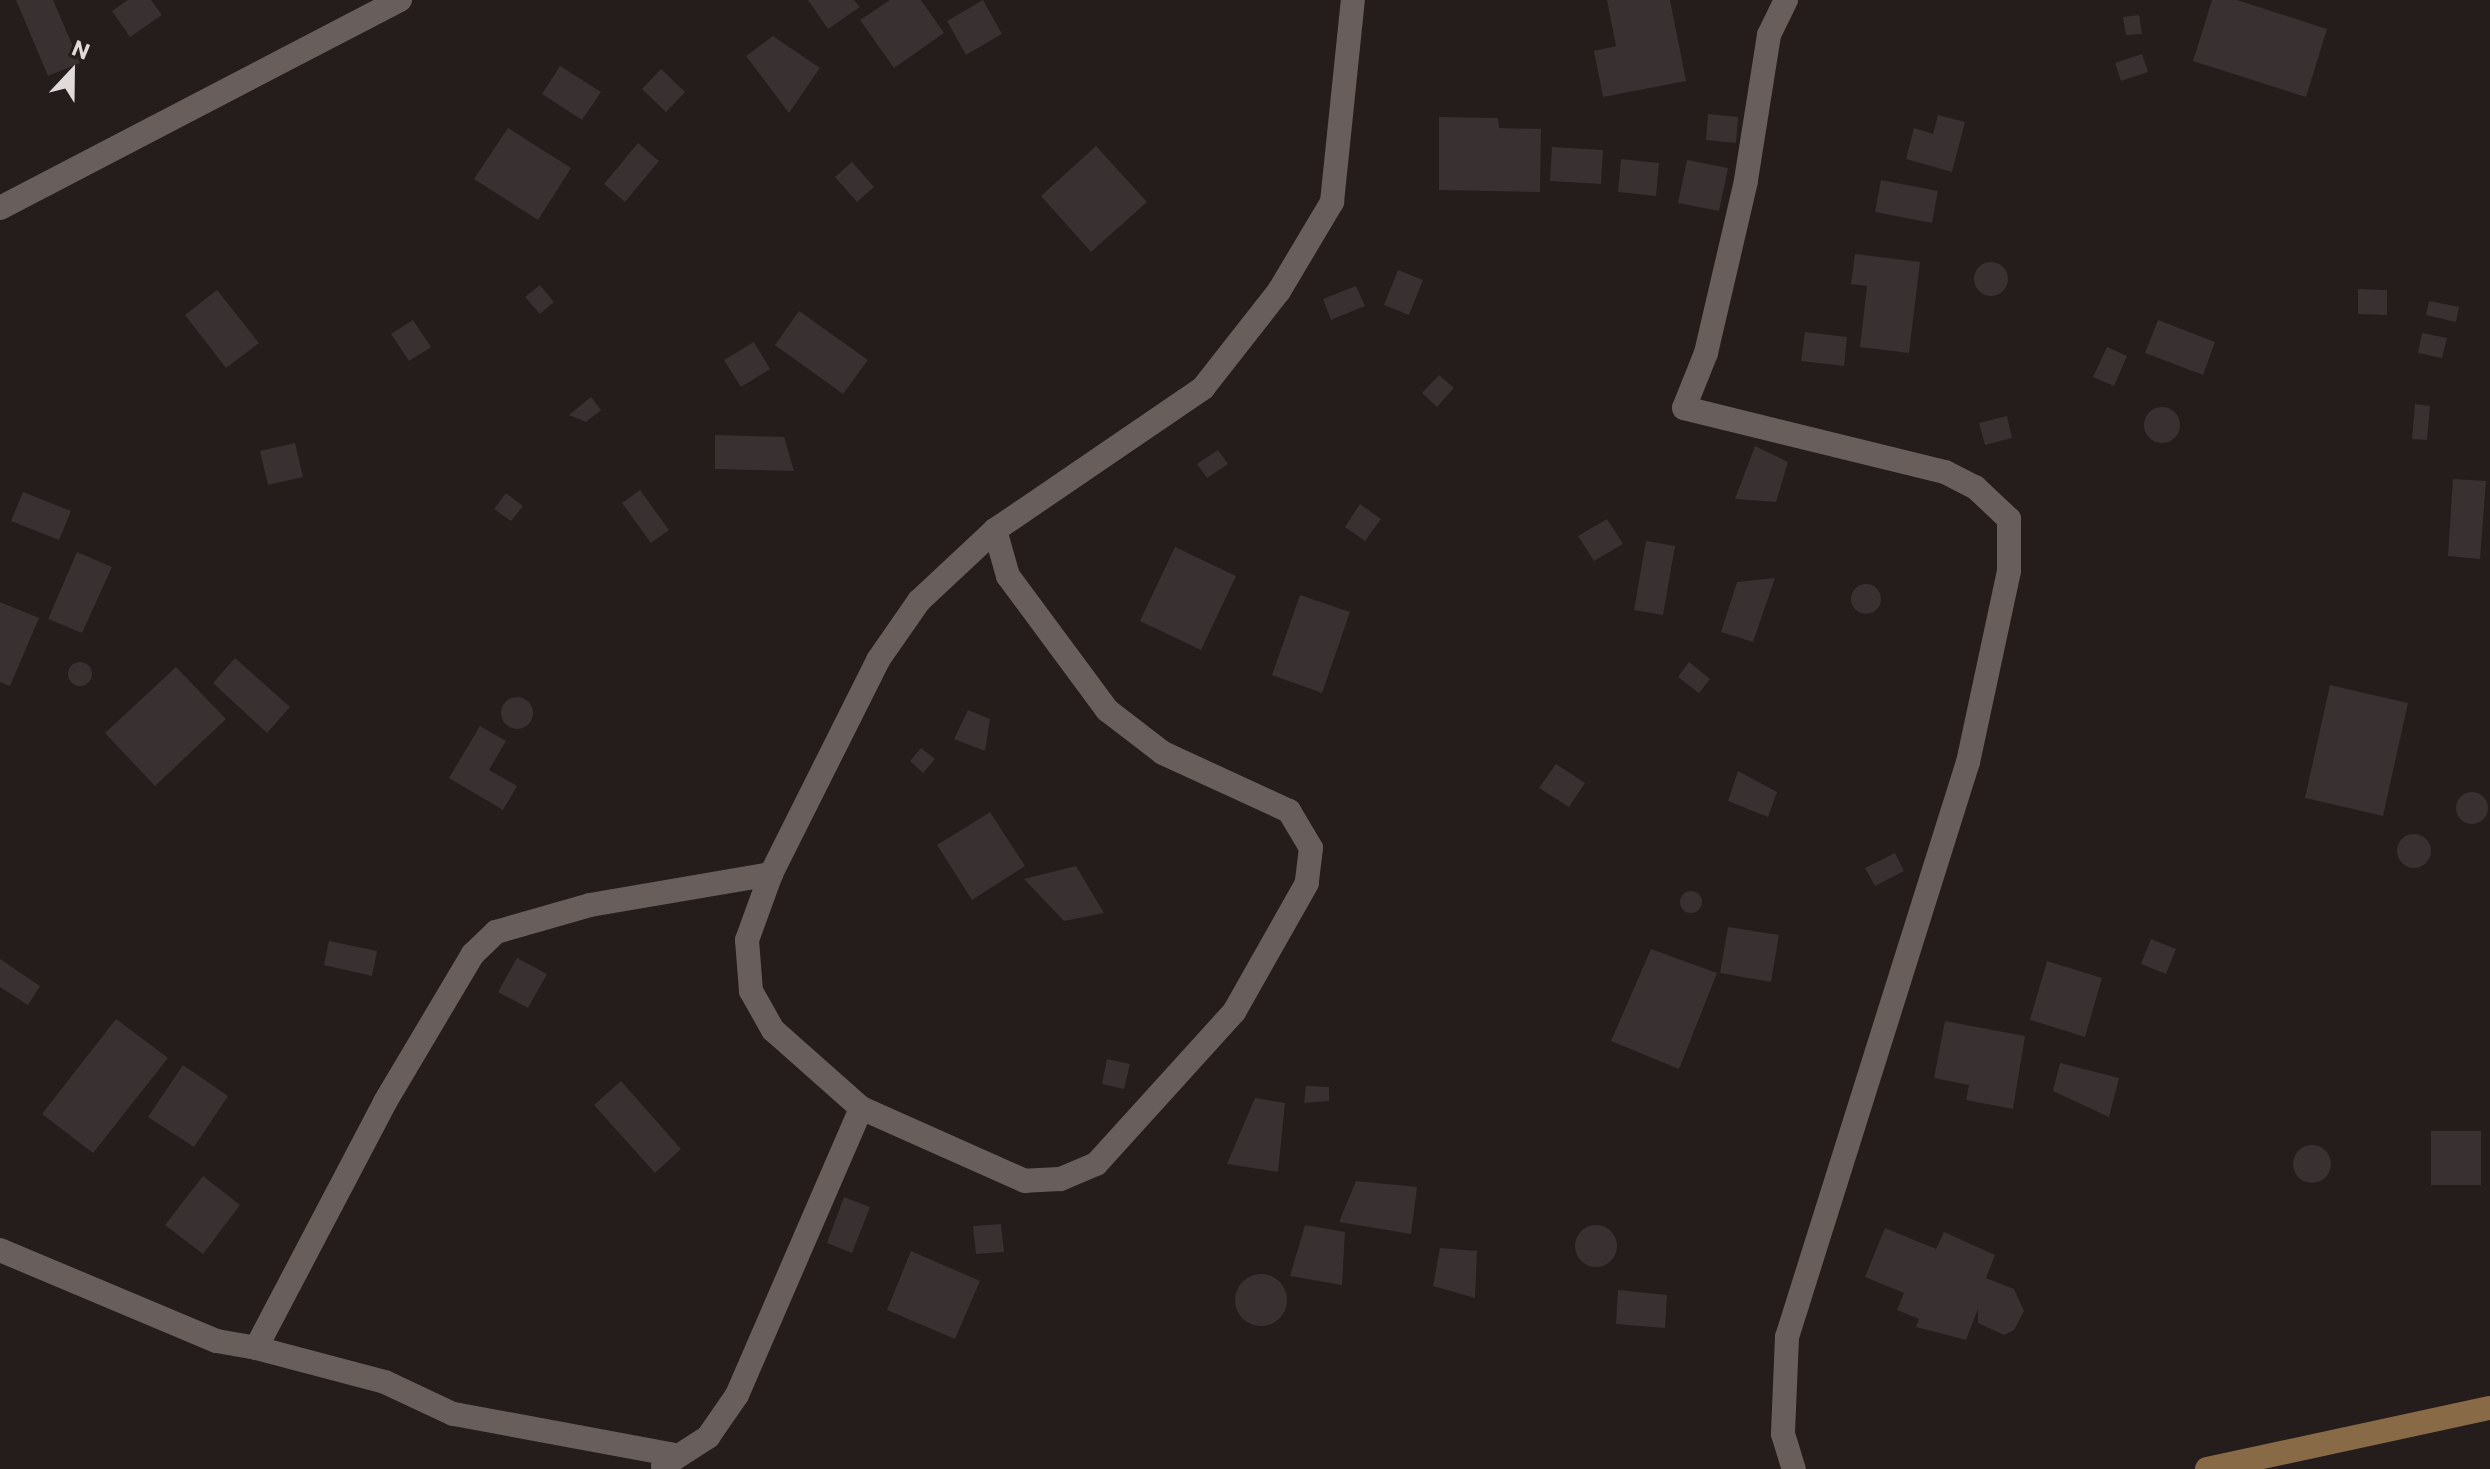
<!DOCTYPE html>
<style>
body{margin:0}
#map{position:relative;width:2490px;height:1469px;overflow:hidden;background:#241d1b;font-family:Commissioner,sans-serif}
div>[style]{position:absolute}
.building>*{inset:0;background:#383031}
.round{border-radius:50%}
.street>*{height:24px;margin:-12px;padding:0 12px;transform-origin:12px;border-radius:12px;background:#685f5c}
.secondary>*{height:24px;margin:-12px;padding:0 12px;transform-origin:12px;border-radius:12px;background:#886a46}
span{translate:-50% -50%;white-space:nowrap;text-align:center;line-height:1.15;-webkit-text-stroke:6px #241d1b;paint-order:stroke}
.north{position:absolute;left:32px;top:32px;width:80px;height:80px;-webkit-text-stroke:6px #241d1b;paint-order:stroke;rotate:22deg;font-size:22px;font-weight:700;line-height:32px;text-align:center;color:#e0dbda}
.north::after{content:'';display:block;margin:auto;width:28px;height:36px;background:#e0dbda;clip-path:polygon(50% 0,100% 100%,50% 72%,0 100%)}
</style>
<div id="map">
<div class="building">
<i style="clip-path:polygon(16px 0,53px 0,80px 63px,48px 76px)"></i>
<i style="clip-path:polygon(128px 0,151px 0,162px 15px,130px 37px,112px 11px)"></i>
<i style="clip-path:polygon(808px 0,854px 0,860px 7px,828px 29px)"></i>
<i style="clip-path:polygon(890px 0,921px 0,944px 33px,894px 68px,860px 20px)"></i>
<i style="clip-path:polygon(983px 0,1002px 34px,966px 55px,947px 21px)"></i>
<i style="clip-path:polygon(1607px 0,1670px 0,1686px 81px,1603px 97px,1594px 51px,1616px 46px)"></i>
<i style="clip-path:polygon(2212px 0,2237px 0,2327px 29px,2306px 97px,2193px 61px)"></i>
<i style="clip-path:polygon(2139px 15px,2142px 34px,2126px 35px,2123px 17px)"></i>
<i style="clip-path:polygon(773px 36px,820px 68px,789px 113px,746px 56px)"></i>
<i style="clip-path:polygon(2142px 54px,2148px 72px,2121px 81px,2115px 63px)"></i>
<i style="clip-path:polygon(560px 66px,601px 92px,582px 120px,542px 94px)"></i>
<i style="clip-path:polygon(661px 69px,685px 92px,666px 112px,642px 89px)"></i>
<i style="clip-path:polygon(1708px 114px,1738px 117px,1736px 143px,1706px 140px)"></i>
<i style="clip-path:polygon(1938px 115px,1965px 122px,1952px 172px,1906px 159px,1914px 128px,1933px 134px)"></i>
<i style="clip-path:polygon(1439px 117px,1498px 118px,1499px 128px,1541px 129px,1540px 192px,1439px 190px)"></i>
<i style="clip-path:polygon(508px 128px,571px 168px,538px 220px,474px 179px)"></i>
<i style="clip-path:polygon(638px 143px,659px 161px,625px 202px,604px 184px)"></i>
<i style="clip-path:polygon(1096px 146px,1147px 202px,1091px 252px,1041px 196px)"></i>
<i style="clip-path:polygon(1552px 147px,1603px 150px,1601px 184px,1550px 181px)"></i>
<i style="clip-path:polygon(1621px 159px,1659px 163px,1656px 196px,1618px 192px)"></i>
<i style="clip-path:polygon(1687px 160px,1728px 168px,1719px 211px,1678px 203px)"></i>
<i style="clip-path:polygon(852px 162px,874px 187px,857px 202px,835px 177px)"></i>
<i style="clip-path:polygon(1881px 180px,1938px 191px,1932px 223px,1875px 212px)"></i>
<i style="clip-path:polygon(1855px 254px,1920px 262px,1909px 353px,1860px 347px,1867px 286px,1851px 284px)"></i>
<i class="round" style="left:1974px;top:262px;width:34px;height:34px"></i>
<i style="clip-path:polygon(1398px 270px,1423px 280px,1409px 315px,1384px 305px)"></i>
<i style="clip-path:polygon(540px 285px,554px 302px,540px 314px,525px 297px)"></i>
<i style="clip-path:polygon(1356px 286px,1365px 306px,1331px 320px,1323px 299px)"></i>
<i style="clip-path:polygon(2358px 289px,2387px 290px,2387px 315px,2358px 314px)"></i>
<i style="clip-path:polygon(217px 290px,259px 343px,226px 368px,185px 315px)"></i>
<i style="clip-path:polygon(2429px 301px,2459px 307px,2456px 322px,2426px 315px)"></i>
<i style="clip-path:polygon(799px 311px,868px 360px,843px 394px,775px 345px)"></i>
<i style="clip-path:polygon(413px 320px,431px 347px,409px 361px,391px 334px)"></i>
<i style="clip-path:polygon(2158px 320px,2215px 342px,2203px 375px,2145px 353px)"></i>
<i style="clip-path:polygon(1805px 332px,1847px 337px,1844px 366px,1801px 361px)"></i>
<i style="clip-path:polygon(2422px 333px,2447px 338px,2442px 358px,2418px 353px)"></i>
<i style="clip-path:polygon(754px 342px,770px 369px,741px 387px,724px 360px)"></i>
<i style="clip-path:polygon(2107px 347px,2127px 356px,2114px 386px,2093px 377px)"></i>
<i style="clip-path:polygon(1439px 375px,1454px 388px,1437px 407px,1422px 393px)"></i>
<i style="clip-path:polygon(591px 397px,601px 410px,586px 422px,569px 415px)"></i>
<i style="clip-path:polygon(2415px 404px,2430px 406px,2427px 440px,2412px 439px)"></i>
<i class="round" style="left:2144px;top:407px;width:36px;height:36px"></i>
<i style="clip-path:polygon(2007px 416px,2012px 438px,1985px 445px,1979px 423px)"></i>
<i style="clip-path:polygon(715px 435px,784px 437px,794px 471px,715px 469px)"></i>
<i style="clip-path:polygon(295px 443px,303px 477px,268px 485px,260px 451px)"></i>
<i style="clip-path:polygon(1755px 446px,1788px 462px,1776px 502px,1735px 499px)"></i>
<i style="clip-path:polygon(1218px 450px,1228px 464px,1207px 478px,1197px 464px)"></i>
<i style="clip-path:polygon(2453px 479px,2486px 481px,2480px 559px,2448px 556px)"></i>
<i style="clip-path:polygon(640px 490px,669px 530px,651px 543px,622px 503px)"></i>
<i style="clip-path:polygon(23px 492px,71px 511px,59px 540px,11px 521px)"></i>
<i style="clip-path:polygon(506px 493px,523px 506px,511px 521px,494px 509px)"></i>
<i style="clip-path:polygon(1360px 504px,1381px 519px,1365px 541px,1345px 527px)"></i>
<i style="clip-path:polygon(1607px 519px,1623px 544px,1594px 561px,1578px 536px)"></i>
<i style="clip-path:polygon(1646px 541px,1675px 546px,1663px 615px,1634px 610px)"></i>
<i style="clip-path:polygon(1175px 547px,1236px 576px,1201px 650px,1140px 621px)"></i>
<i style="clip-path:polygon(77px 552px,112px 567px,82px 633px,48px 619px)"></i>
<i style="clip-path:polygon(1775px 578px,1753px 642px,1721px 632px,1737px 582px)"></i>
<i class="round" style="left:1851px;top:584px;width:30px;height:30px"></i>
<i style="clip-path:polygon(1300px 595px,1350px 612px,1322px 693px,1272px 675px)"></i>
<i style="clip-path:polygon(0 602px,39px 618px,10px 686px,0 682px)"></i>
<i style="clip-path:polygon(235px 658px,290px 707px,267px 733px,213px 683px)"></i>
<i class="round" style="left:68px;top:662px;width:24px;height:24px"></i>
<i style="clip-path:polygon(1689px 662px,1710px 679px,1699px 693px,1678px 677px)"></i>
<i style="clip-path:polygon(176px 667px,226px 719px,155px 786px,105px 733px)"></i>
<i style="clip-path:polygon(2330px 685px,2408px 703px,2383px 816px,2305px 798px)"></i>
<i class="round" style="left:501px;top:697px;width:32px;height:32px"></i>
<i style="clip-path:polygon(968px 710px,990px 719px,985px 751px,954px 739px)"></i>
<i style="clip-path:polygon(480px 726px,506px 741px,489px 770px,517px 786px,503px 810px,449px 778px)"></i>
<i style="clip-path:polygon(921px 748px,935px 759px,923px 773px,910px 761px)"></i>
<i style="clip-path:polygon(1556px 764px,1585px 783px,1569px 807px,1539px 788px)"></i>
<i style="clip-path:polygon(1738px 771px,1777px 792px,1768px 817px,1728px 801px)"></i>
<i class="round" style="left:2456px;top:792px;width:32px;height:32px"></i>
<i style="clip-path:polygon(990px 812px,1025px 866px,972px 900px,937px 845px)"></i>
<i class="round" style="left:2397px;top:834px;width:34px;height:34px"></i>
<i style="clip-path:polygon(1895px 853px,1904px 871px,1875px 886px,1865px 868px)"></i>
<i style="clip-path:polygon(1076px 866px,1104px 913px,1064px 921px,1024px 879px)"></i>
<i class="round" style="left:1680px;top:891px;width:22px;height:22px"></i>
<i style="clip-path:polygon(1728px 927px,1779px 935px,1771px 982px,1720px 973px)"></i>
<i style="clip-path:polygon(2151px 939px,2176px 949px,2166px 974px,2141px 964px)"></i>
<i style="clip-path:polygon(329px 941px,377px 951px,372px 976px,324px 965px)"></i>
<i style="clip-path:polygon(1651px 949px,1717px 973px,1679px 1069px,1611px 1041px)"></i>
<i style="clip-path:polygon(517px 958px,547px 974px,528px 1008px,498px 992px)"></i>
<i style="clip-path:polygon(0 959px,40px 986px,28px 1005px,0 987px)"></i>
<i style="clip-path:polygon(2047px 961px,2102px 978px,2085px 1037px,2030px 1020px)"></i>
<i style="clip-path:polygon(116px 1019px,168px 1058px,93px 1153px,42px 1114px)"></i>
<i style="clip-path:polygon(1945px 1021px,2025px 1036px,2013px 1109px,1966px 1100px,1969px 1085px,1934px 1078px)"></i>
<i style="clip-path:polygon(1107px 1059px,1130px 1064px,1124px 1089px,1102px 1084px)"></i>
<i style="clip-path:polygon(2060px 1063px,2119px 1078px,2109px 1117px,2053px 1091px)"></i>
<i style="clip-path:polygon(183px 1065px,228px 1096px,194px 1147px,148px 1117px)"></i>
<i style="clip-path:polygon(621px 1081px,681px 1149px,655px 1173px,594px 1105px)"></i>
<i style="clip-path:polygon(1306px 1086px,1329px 1087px,1329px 1101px,1304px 1103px)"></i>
<i style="clip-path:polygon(1255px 1098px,1285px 1103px,1278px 1172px,1227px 1164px)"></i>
<i style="clip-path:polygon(2431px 1131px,2481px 1131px,2481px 1185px,2431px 1185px)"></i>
<i class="round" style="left:2293px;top:1145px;width:38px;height:38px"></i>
<i style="clip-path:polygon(203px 1176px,240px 1205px,203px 1254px,165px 1225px)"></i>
<i style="clip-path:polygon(1356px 1181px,1417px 1187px,1411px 1234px,1339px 1222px)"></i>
<i style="clip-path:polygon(844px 1197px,870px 1207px,852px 1253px,827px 1243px)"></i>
<i style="clip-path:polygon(1001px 1224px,1004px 1252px,976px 1254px,973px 1226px)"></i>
<i style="clip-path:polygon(1305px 1225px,1345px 1232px,1342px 1285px,1290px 1276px)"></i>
<i class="round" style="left:1575px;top:1225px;width:42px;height:42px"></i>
<i style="clip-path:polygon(1885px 1228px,1936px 1249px,1944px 1232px,1995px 1255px,1986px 1278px,2014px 1289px,2024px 1311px,2014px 1330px,2004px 1335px,1978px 1323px,1978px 1309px,1966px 1340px,1916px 1327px,1919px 1319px,1897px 1310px,1904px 1293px,1865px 1277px)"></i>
<i style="clip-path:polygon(1440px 1248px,1477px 1251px,1475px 1298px,1433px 1286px)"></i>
<i style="clip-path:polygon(911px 1251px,980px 1281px,955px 1339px,887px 1310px)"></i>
<i class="round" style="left:1235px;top:1274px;width:52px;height:52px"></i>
<i style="clip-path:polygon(1618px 1290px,1667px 1295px,1665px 1328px,1616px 1324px)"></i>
</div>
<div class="street">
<i style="left:1786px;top:0;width:39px;rotate:116deg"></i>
<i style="left:1769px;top:35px;width:148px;rotate:99deg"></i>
<i style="left:1746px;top:181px;width:177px;rotate:103.1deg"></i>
<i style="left:1706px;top:353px;width:59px;rotate:111.8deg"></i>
<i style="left:1684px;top:408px;width:269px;rotate:13.8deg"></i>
<i style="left:1945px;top:472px;width:34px;rotate:27deg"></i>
<i style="left:1975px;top:487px;width:47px;rotate:43.3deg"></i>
<i style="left:2009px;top:519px;width:52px;rotate:90deg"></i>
<i style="left:2009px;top:571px;width:195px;rotate:102.1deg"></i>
<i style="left:1968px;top:762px;width:603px;rotate:107.47deg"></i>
<i style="left:1787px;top:1337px;width:97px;rotate:92.4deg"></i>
<i style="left:1783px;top:1434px;width:37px;rotate:73deg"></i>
<i style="left:0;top:208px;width:451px;rotate:-27.5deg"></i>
<i style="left:995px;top:530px;width:48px;rotate:74.2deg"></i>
<i style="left:1008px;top:576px;width:167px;rotate:53.5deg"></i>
<i style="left:1107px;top:710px;width:71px;rotate:37.5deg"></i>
<i style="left:1163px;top:753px;width:139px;rotate:24.7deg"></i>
<i style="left:1289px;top:811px;width:43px;rotate:59.3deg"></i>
<i style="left:1311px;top:848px;width:35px;rotate:97deg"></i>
<i style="left:1307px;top:883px;width:148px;rotate:119.5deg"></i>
<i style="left:1234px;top:1012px;width:205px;rotate:132.2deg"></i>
<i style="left:1096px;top:1164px;width:39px;rotate:157deg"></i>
<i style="left:1060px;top:1179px;width:35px;rotate:177deg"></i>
<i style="left:1025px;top:1181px;width:180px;rotate:-156deg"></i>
<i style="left:861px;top:1108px;width:118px;rotate:-138.4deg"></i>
<i style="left:773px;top:1030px;width:45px;rotate:-119.4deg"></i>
<i style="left:751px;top:991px;width:51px;rotate:-94.5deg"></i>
<i style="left:747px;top:940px;width:70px;rotate:-70deg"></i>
<i style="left:771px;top:874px;width:239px;rotate:-63.4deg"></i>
<i style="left:878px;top:660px;width:72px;rotate:-55.2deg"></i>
<i style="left:919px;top:601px;width:104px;rotate:-43.1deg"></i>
<i style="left:995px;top:530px;width:252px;rotate:-34.3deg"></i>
<i style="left:1203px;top:388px;width:123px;rotate:-51.9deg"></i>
<i style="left:1279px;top:291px;width:104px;rotate:-59.2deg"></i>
<i style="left:1332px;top:202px;width:203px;rotate:-84.1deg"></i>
<i style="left:0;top:1250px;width:235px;rotate:22.8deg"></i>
<i style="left:217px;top:1341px;width:40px;rotate:10deg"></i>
<i style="left:675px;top:1455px;width:226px;rotate:-169.5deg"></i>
<i style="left:453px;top:1414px;width:75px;rotate:-154.8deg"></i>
<i style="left:385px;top:1382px;width:133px;rotate:-165.2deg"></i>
<i style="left:256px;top:1348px;width:278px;rotate:-62.3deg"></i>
<i style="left:385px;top:1102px;width:172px;rotate:-59.3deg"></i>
<i style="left:473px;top:954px;width:32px;rotate:-44deg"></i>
<i style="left:496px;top:932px;width:98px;rotate:-16deg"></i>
<i style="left:590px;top:905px;width:184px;rotate:-9.7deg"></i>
<i style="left:663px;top:1466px;width:54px;rotate:-32.8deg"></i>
<i style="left:708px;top:1437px;width:51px;rotate:-55.4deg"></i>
<i style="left:737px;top:1395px;width:313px;rotate:-66.6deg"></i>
</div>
<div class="secondary">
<i style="left:2207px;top:1469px;width:289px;rotate:-12.2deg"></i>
</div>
<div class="north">N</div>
</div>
